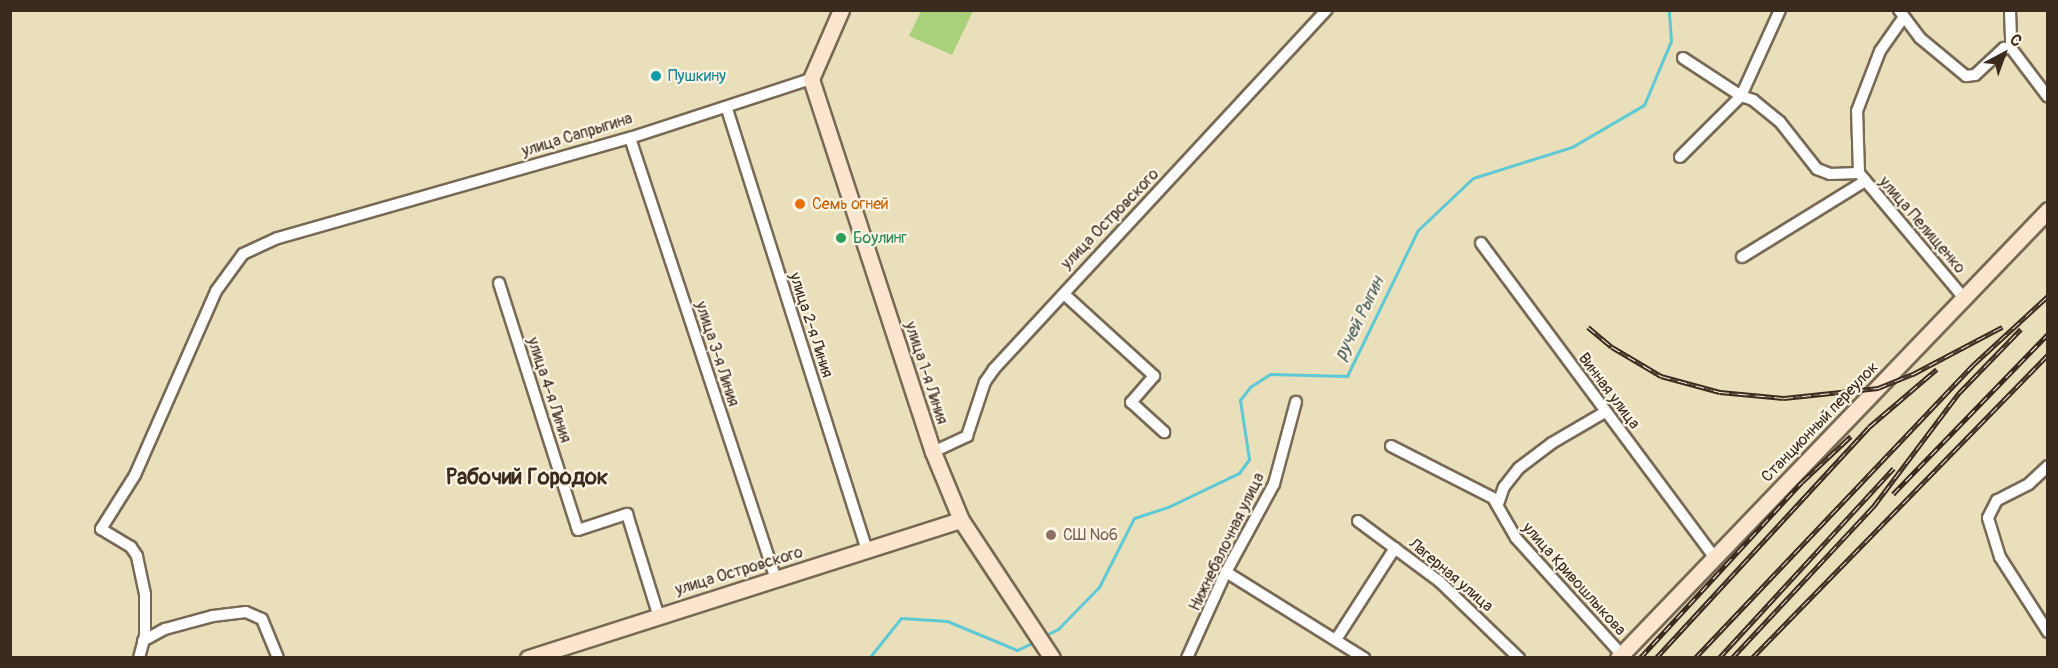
<!DOCTYPE html>
<meta charset="utf-8">
<style>
body{margin:0}
#map{position:relative;width:2058px;height:668px;overflow:hidden;background:#e9dfba;font-family:Pangolin,sans-serif}
div>[style]{position:absolute}
.green>*{inset:0;background:#a9d17c}
.stream>*{height:3px;margin:-1.5px;padding:0 1.5px;transform-origin:1.5px;border-radius:1.5px;background:#5dc9d4}
.roads{filter:drop-shadow(2px 0 #786955) drop-shadow(-2px 0 #786955) drop-shadow(0 2px #786955) drop-shadow(0 -2px #786955)}
.street>*{height:10px;margin:-5px;padding:0 5px;transform-origin:5px;border-radius:5px;background:#fff}
.secondary>*{height:15px;margin:-7.5px;padding:0 7.5px;transform-origin:7.5px;border-radius:7.5px;background:#fce5cf}
.rail>*{height:5px;margin-top:-2.5px;transform-origin:0;background:repeating-linear-gradient(90deg,#fcf5e5 0 9px,#3b2a1e 0 18px);box-sizing:border-box;border-block:2px solid #3b2a1e}
.dots>*{width:16px;height:16px;translate:-50% -50%;box-sizing:border-box;border:3px solid #fcf5e5;border-radius:50%}
span{translate:-50% -50%;white-space:nowrap;text-align:center;line-height:1.15;-webkit-text-stroke:4.5px #fcf5e5;paint-order:stroke}
.culture-label{font-size:16px;color:#0d838f}
.left{translate:0 -50%;text-align:left}
.street-label{font-size:16px;color:#3b2a1e}
.food-label{font-size:16px;color:#c56008}
.leisure-label{font-size:16px;color:#27864d}
.education-label{font-size:16px;color:#785e54}
.water-label{font-size:18px;color:#455a55;font-style:italic}
.district-label{font-size:22px;color:#3b2a1e;font-weight:700}
.frame{position:absolute;inset:0;border:12px solid #3b2a1e;pointer-events:none}
.north{position:absolute;left:1974px;top:24px;width:60px;height:60px;-webkit-text-stroke:4px #fcf5e5;paint-order:stroke;rotate:41deg;font-size:16px;font-weight:700;line-height:24px;text-align:center;color:#3b2a1e}
.north::after{content:'';display:block;margin:auto;width:21px;height:27px;background:#3b2a1e;clip-path:polygon(50% 0,100% 100%,50% 72%,0 100%)}
</style>
<div id="map">
<div class="green">
<i style="clip-path:polygon(921px 11px,973px 11px,952px 55px,909px 36px)"></i>
</div>
<div class="stream">
<i style="left:1044px;top:636px;width:16px;rotate:-27deg"></i>
<i style="left:1058px;top:629px;width:59px;rotate:-45.7deg"></i>
<i style="left:1099px;top:587px;width:77px;rotate:-63.1deg"></i>
<i style="left:1134px;top:518px;width:36px;rotate:-18deg"></i>
<i style="left:1168px;top:507px;width:79px;rotate:-25.6deg"></i>
<i style="left:1239px;top:473px;width:17px;rotate:-54deg"></i>
<i style="left:1249px;top:459px;width:60px;rotate:-98.7deg"></i>
<i style="left:1240px;top:400px;width:16px;rotate:-52deg"></i>
<i style="left:1250px;top:387px;width:24px;rotate:-33deg"></i>
<i style="left:1270px;top:374px;width:77px;rotate:1.5deg"></i>
<i style="left:1347px;top:376px;width:162px;rotate:-64.1deg"></i>
<i style="left:1418px;top:230px;width:76px;rotate:-43.4deg"></i>
<i style="left:1473px;top:178px;width:104px;rotate:-17.4deg"></i>
<i style="left:1572px;top:147px;width:83px;rotate:-30.3deg"></i>
<i style="left:1644px;top:105px;width:69px;rotate:-67.1deg"></i>
<i style="left:1671px;top:41px;width:31px;rotate:-94deg"></i>
<i style="left:869px;top:658px;width:51px;rotate:-51.3deg"></i>
<i style="left:901px;top:618px;width:46px;rotate:3.7deg"></i>
<i style="left:947px;top:621px;width:76px;rotate:22.5deg"></i>
<i style="left:1017px;top:650px;width:21px;rotate:-25deg"></i>
</div>
<div class="roads">
<div class="street">
<i style="left:1899px;top:10px;width:35px;rotate:53deg"></i>
<i style="left:1920px;top:38px;width:60px;rotate:39.6deg"></i>
<i style="left:1966px;top:76px;width:9px;rotate:-6deg"></i>
<i style="left:1975px;top:75px;width:40px;rotate:-43deg"></i>
<i style="left:2004px;top:48px;width:7px"></i>
<i style="left:2010px;top:10px;width:38px;rotate:88deg"></i>
<i style="left:2011px;top:48px;width:61px;rotate:52.9deg"></i>
<i style="left:1683px;top:58px;width:69px;rotate:33.2deg"></i>
<i style="left:1741px;top:96px;width:13px;rotate:18deg"></i>
<i style="left:1753px;top:100px;width:35px;rotate:39deg"></i>
<i style="left:1780px;top:122px;width:60px;rotate:51.8deg"></i>
<i style="left:1817px;top:169px;width:14px;rotate:21deg"></i>
<i style="left:1830px;top:174px;width:29px;rotate:-2deg"></i>
<i style="left:1859px;top:173px;width:162px;rotate:50deg"></i>
<i style="left:727px;top:109px;width:464px;rotate:72.4deg"></i>
<i style="left:630px;top:138px;width:465px;rotate:71.7deg"></i>
<i style="left:1680px;top:157px;width:86px;rotate:-45deg"></i>
<i style="left:1741px;top:96px;width:94px;rotate:-65.6deg"></i>
<i style="left:1859px;top:173px;width:62px;rotate:-91.8deg"></i>
<i style="left:1857px;top:111px;width:64px;rotate:-69deg"></i>
<i style="left:1880px;top:51px;width:39px;rotate:-55deg"></i>
<i style="left:1481px;top:243px;width:391px;rotate:53.4deg"></i>
<i style="left:1742px;top:257px;width:145px;rotate:-31.7deg"></i>
<i style="left:499px;top:283px;width:259px;rotate:72.3deg"></i>
<i style="left:578px;top:530px;width:52px;rotate:-18.1deg"></i>
<i style="left:627px;top:514px;width:105px;rotate:72.8deg"></i>
<i style="left:1064px;top:294px;width:122px;rotate:42.3deg"></i>
<i style="left:1154px;top:376px;width:35px;rotate:131deg"></i>
<i style="left:1131px;top:402px;width:45px;rotate:42.3deg"></i>
<i style="left:1391px;top:446px;width:114px;rotate:27deg"></i>
<i style="left:1493px;top:498px;width:46px;rotate:60.1deg"></i>
<i style="left:1516px;top:538px;width:156px;rotate:47.8deg"></i>
<i style="left:933px;top:452px;width:38px;rotate:-25deg"></i>
<i style="left:967px;top:436px;width:57px;rotate:-71.6deg"></i>
<i style="left:985px;top:382px;width:16px;rotate:-55deg"></i>
<i style="left:994px;top:369px;width:490px;rotate:-47.2deg"></i>
<i style="left:2048px;top:466px;width:26px;rotate:137deg"></i>
<i style="left:2029px;top:484px;width:36px;rotate:153deg"></i>
<i style="left:1997px;top:500px;width:20px;rotate:117deg"></i>
<i style="left:1988px;top:518px;width:41px;rotate:72.9deg"></i>
<i style="left:2000px;top:557px;width:89px;rotate:57.4deg"></i>
<i style="left:1498px;top:504px;width:18px;rotate:-71deg"></i>
<i style="left:1504px;top:487px;width:24px;rotate:-52deg"></i>
<i style="left:1519px;top:468px;width:41px;rotate:-37.1deg"></i>
<i style="left:1552px;top:443px;width:61px;rotate:-30.3deg"></i>
<i style="left:1358px;top:521px;width:102px;rotate:36.6deg"></i>
<i style="left:1440px;top:582px;width:110px;rotate:43.9deg"></i>
<i style="left:1226px;top:572px;width:163px;rotate:31.9deg"></i>
<i style="left:1337px;top:638px;width:107px;rotate:-57.2deg"></i>
<i style="left:143px;top:641px;width:25px;rotate:-29deg"></i>
<i style="left:165px;top:629px;width:50px;rotate:-15.2deg"></i>
<i style="left:213px;top:616px;width:33px;rotate:-7deg"></i>
<i style="left:246px;top:612px;width:17px;rotate:24deg"></i>
<i style="left:262px;top:619px;width:42px;rotate:67.7deg"></i>
<i style="left:139px;top:658px;width:23px;rotate:-75deg"></i>
<i style="left:145px;top:636px;width:42px;rotate:-90deg"></i>
<i style="left:145px;top:594px;width:39px;rotate:-102deg"></i>
<i style="left:137px;top:556px;width:11px;rotate:-124deg"></i>
<i style="left:131px;top:547px;width:35px;rotate:-149deg"></i>
<i style="left:101px;top:529px;width:64px;rotate:-57.8deg"></i>
<i style="left:135px;top:475px;width:201px;rotate:-66.2deg"></i>
<i style="left:216px;top:291px;width:46px;rotate:-53.9deg"></i>
<i style="left:243px;top:254px;width:38px;rotate:-25deg"></i>
<i style="left:278px;top:238px;width:366px;rotate:-15.9deg"></i>
<i style="left:630px;top:138px;width:190px;rotate:-18.1deg"></i>
<i style="left:1187px;top:658px;width:94px;rotate:-65.6deg"></i>
<i style="left:1226px;top:572px;width:100px;rotate:-61.4deg"></i>
<i style="left:1274px;top:484px;width:85px;rotate:-75deg"></i>
</div>
<div class="secondary">
<i style="left:841px;top:10px;width:75px;rotate:113.5deg"></i>
<i style="left:811px;top:79px;width:392px;rotate:71.9deg"></i>
<i style="left:933px;top:452px;width:74px;rotate:67.6deg"></i>
<i style="left:961px;top:520px;width:165px;rotate:56.6deg"></i>
<i style="left:528px;top:658px;width:454px;rotate:-17.7deg"></i>
<i style="left:1618px;top:658px;width:621px;rotate:-46.17deg"></i>
</div>
</div>
<div class="rail">
<i style="left:1588px;top:327px;width:31px;rotate:40deg"></i>
<i style="left:1612px;top:347px;width:57px;rotate:30.6deg"></i>
<i style="left:1661px;top:376px;width:61px;rotate:15.2deg"></i>
<i style="left:1720px;top:392px;width:64px;rotate:5.4deg"></i>
<i style="left:1784px;top:398px;width:95px;rotate:-6.1deg"></i>
<i style="left:1878px;top:388px;width:38px;rotate:-22deg"></i>
<i style="left:1913px;top:374px;width:101px;rotate:-27.8deg"></i>
<i style="left:1893px;top:494px;width:223px;rotate:-45.9deg"></i>
<i style="left:1640px;top:658px;width:239px;rotate:-47.4deg"></i>
<i style="left:1802px;top:482px;width:67px;rotate:-43.2deg"></i>
<i style="left:1656px;top:658px;width:314px;rotate:-47.3deg"></i>
<i style="left:1869px;top:427px;width:89px;rotate:-40.5deg"></i>
<i style="left:1695px;top:658px;width:404px;rotate:-46.5deg"></i>
<i style="left:1973px;top:365px;width:102px;rotate:-42.6deg"></i>
<i style="left:1719px;top:658px;width:258px;rotate:-47.4deg"></i>
<i style="left:1732px;top:658px;width:207px;rotate:-47deg"></i>
<i style="left:1873px;top:507px;width:143px;rotate:-53deg"></i>
<i style="left:1959px;top:393px;width:89px;rotate:-45.9deg"></i>
<i style="left:1752px;top:658px;width:424px;rotate:-45.7deg"></i>
</div>
<div class="dots">
<i style="left:656px;top:76px;background:#0f9aa8"></i>
<i style="left:800px;top:204px;background:#e8710a"></i>
<i style="left:841px;top:238px;background:#2e9e5b"></i>
<i style="left:1051px;top:535px;background:#8d6e63"></i>
</div>
<div class="culture-label">
<span class="left" style="left:668px;top:76px">Пушкину</span>
</div>
<div class="street-label">
<span style="left:577px;top:135px;rotate:-17deg">улица Сапрыгина</span>
<span style="left:1110px;top:219px;rotate:-46deg">улица Островского</span>
<span style="left:1922px;top:225px;rotate:49deg">улица Пелищенко</span>
<span style="left:811px;top:325px;rotate:72deg">улица 2-я Линия</span>
<span style="left:717px;top:354px;rotate:72deg">улица 3-я Линия</span>
<span style="left:926px;top:373px;rotate:72deg">улица 1-я Линия</span>
<span style="left:549px;top:390px;rotate:72deg">улица 4-я Линия</span>
<span style="left:1609px;top:391px;rotate:53deg">Винная улица</span>
<span style="left:1820px;top:422px;rotate:-46deg">Станционный переулок</span>
<span style="left:1227px;top:542px;rotate:-64deg">Нижнебалочная улица</span>
<span style="left:739px;top:571px;rotate:-17deg">улица Островского</span>
<span style="left:1451px;top:575px;rotate:40deg">Лагерная улица</span>
<span style="left:1574px;top:579px;rotate:48deg">улица Кривошлыкова</span>
</div>
<div class="food-label">
<span class="left" style="left:812px;top:204px">Семь огней</span>
</div>
<div class="leisure-label">
<span class="left" style="left:853px;top:238px">Боулинг</span>
</div>
<div class="education-label">
<span class="left" style="left:1063px;top:535px">СШ №6</span>
</div>
<div class="water-label">
<span style="left:1360px;top:319px;rotate:-64deg">ручей Рыгин</span>
</div>
<div class="district-label">
<span style="left:527px;top:478px">Рабочий Городок</span>
</div>
<div class="frame"></div>
<div class="north">С</div>
</div>
